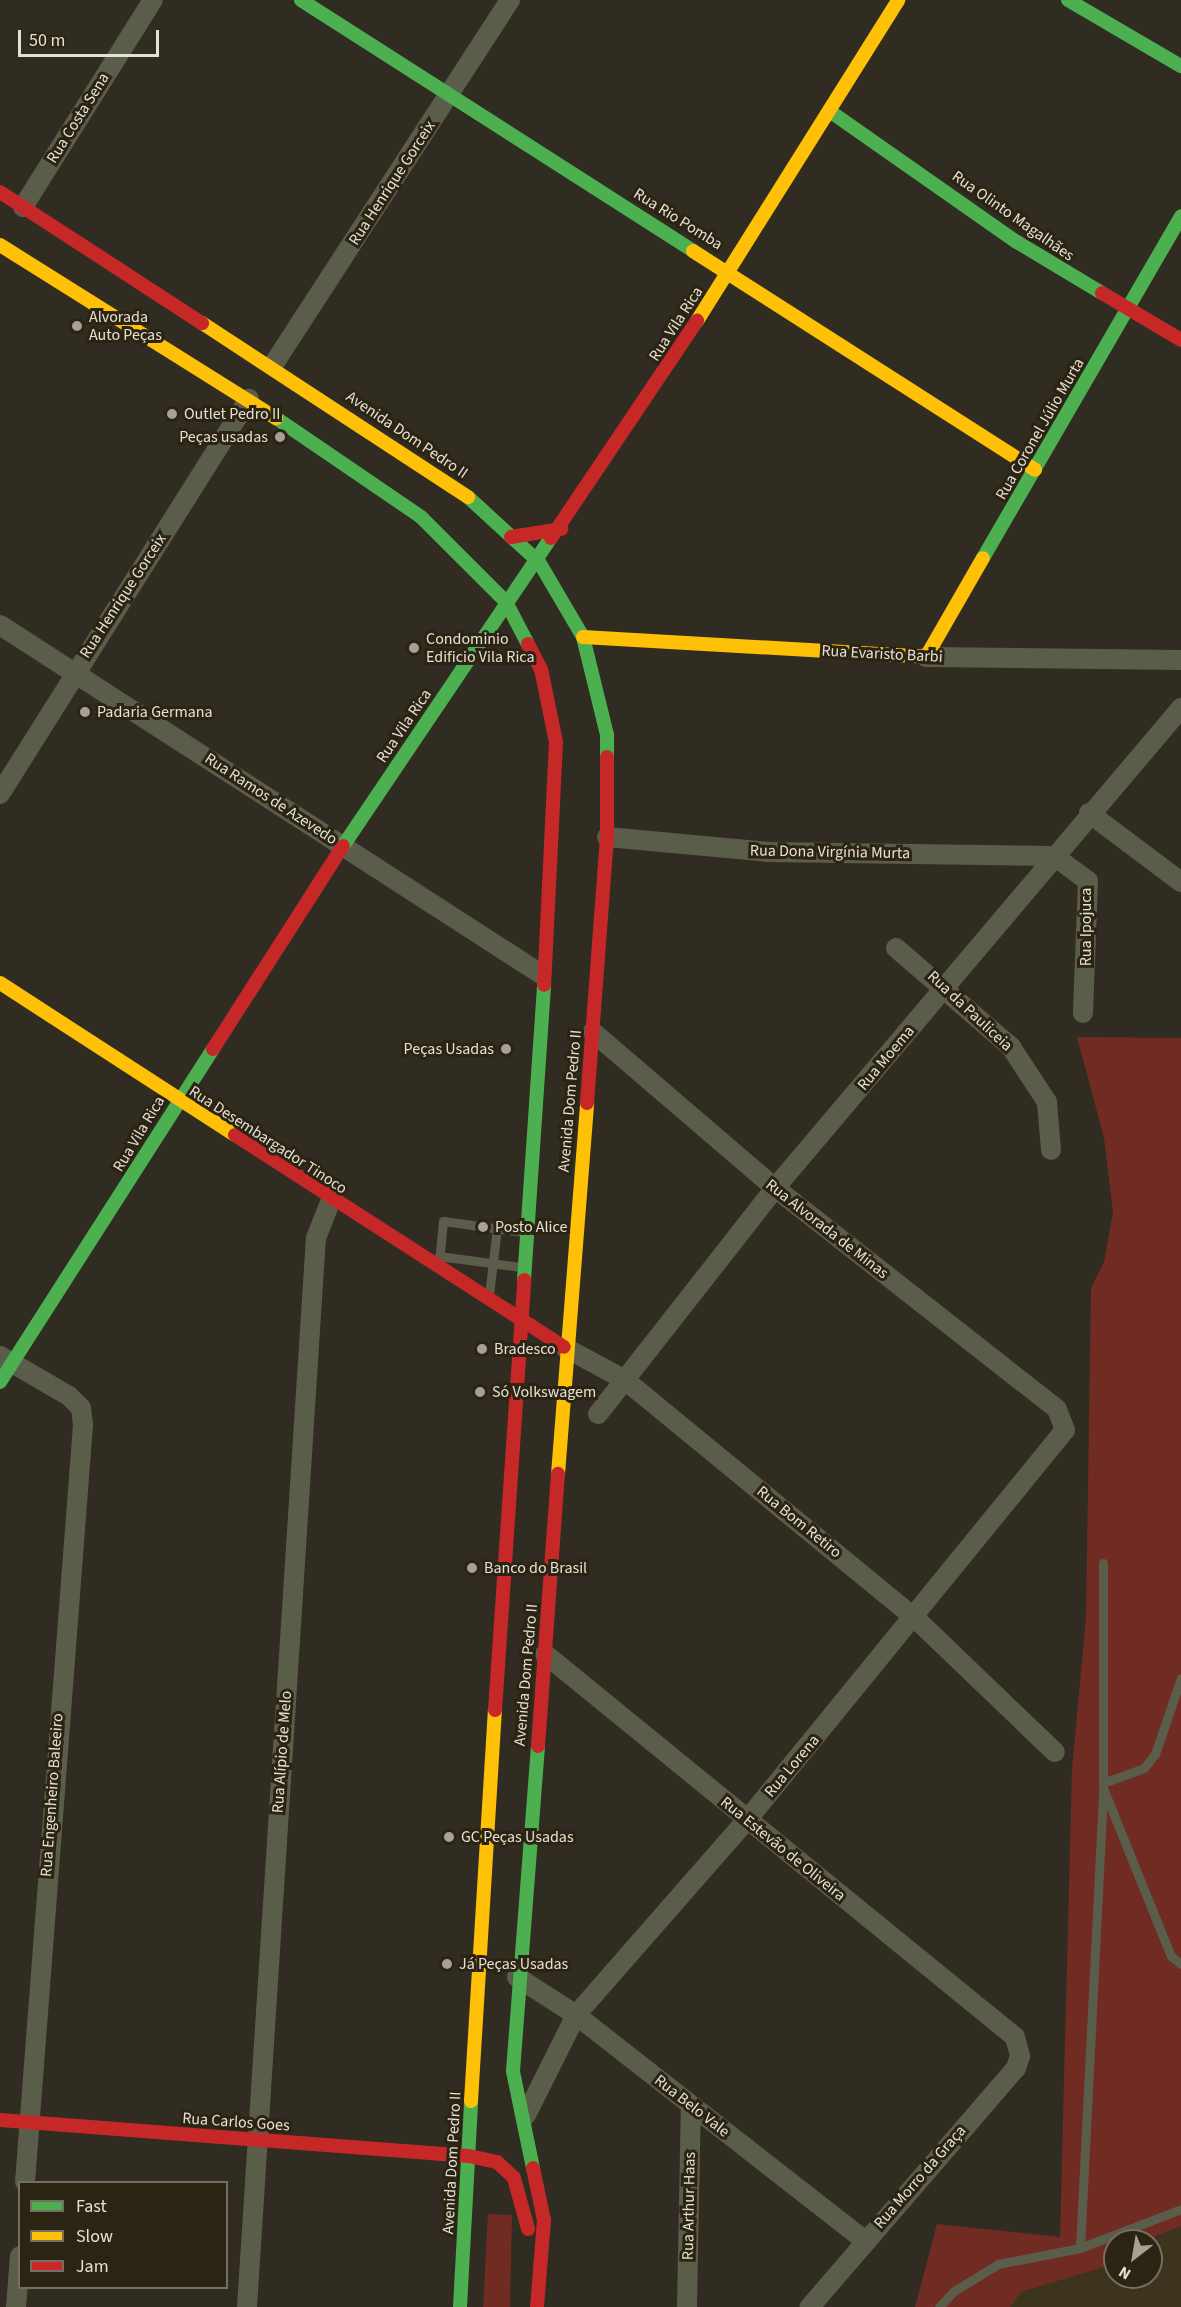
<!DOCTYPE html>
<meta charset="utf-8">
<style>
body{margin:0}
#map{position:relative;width:1181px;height:2307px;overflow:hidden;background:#302c22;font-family:"Source Sans 3",sans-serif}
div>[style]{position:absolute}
.built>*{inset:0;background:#3d341d}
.green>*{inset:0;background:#702b23}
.lane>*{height:9px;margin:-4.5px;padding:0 4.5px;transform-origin:4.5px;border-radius:4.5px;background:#5b5d4b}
.street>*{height:20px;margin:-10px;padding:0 10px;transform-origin:10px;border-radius:10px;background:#5b5d4b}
.fast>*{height:14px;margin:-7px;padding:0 7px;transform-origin:7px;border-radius:7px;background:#4caf50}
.slow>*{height:14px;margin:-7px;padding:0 7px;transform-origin:7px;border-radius:7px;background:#ffc107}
.jam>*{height:14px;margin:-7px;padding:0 7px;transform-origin:7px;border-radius:7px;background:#c62828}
.dots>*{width:16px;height:16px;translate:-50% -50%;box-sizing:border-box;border:3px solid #2c2413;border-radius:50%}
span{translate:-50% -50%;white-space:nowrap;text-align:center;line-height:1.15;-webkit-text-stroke:6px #2c2413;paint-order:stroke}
.street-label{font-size:16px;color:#e5e0d5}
.poi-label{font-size:16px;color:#e5e0d5}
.left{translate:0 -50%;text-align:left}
.right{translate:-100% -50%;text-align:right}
.legend{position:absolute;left:18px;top:2181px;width:210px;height:108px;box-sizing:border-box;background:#2c2413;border:2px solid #766f61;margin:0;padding:8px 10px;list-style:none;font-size:18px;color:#e5e0d5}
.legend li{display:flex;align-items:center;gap:12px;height:30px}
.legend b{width:30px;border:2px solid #766f61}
.north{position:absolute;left:1103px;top:2229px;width:60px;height:60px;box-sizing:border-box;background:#2c2413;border:2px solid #766f61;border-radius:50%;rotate:211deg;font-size:16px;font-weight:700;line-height:24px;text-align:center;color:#e5e0d5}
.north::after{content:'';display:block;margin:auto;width:21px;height:27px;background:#a6a196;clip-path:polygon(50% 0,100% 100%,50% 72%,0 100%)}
.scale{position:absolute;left:18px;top:30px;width:141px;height:27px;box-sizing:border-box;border:3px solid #e5e0d5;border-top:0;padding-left:8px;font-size:18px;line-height:21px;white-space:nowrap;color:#e5e0d5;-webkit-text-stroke:4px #2c2413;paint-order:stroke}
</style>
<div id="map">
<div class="built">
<i style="clip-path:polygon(1181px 2226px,1181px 2307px,1011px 2307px,1021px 2292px,1115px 2264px,1115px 2277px,1151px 2277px,1151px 2241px,1143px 2241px)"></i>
</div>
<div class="green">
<i style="clip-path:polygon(1077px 1037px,1181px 1038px,1181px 2226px,1143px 2241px,1115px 2241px,1115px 2264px,1021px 2292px,1011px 2307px,915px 2307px,937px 2224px,1060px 2237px,1072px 1769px,1086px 1617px,1091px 1288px,1104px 1262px,1113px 1212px,1104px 1138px)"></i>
<i style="clip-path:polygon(488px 2214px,512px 2215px,510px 2307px,483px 2307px)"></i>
</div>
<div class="lane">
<i style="left:439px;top:1256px;width:82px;rotate:7.7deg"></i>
<i style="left:439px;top:1262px;width:41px;rotate:-84.4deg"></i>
<i style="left:443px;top:1221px;width:81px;rotate:7.8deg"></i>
<i style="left:489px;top:1295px;width:67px;rotate:-83.2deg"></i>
<i style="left:1103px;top:1563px;width:225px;rotate:90deg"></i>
<i style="left:1103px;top:1788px;width:181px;rotate:68deg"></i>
<i style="left:1171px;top:1956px;width:13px;rotate:39deg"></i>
<i style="left:1103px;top:1783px;width:44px;rotate:-20.1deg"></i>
<i style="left:1144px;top:1768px;width:18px;rotate:-52deg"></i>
<i style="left:1155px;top:1754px;width:80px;rotate:-71.1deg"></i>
<i style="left:1080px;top:2248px;width:108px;rotate:-21.1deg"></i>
<i style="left:939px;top:2307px;width:22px;rotate:-47deg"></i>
<i style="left:954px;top:2291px;width:52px;rotate:-31.5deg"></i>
<i style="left:998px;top:2264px;width:84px;rotate:-11deg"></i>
<i style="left:1080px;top:2248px;width:461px;rotate:-87.1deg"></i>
</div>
<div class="street">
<i style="left:23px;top:207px;width:244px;rotate:-57.9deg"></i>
<i style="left:273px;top:365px;width:435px;rotate:-57deg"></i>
<i style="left:0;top:625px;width:644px;rotate:32.83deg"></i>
<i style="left:926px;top:657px;width:255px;rotate:0.7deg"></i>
<i style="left:0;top:794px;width:467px;rotate:-57.8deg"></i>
<i style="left:1089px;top:813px;width:115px;rotate:36.9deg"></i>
<i style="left:607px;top:837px;width:163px;rotate:5.3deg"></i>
<i style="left:769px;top:852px;width:285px;rotate:0.8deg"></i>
<i style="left:1054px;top:856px;width:42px;rotate:36.3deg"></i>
<i style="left:1088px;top:881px;width:132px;rotate:92.2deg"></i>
<i style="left:896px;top:948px;width:152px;rotate:40.7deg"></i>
<i style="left:1011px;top:1047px;width:66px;rotate:56.8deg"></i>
<i style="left:1047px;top:1102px;width:48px;rotate:85.2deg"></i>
<i style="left:564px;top:1347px;width:69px;rotate:28.4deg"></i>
<i style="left:625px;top:1380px;width:374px;rotate:39.4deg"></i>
<i style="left:914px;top:1617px;width:195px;rotate:43.8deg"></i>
<i style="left:0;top:1356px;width:80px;rotate:30.1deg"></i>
<i style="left:69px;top:1396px;width:17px;rotate:45deg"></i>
<i style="left:81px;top:1408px;width:17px;rotate:83deg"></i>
<i style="left:83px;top:1425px;width:759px;rotate:94.38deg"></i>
<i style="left:598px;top:1414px;width:287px;rotate:-51.9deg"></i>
<i style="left:775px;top:1188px;width:629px;rotate:-49.77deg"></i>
<i style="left:545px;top:1654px;width:606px;rotate:39.18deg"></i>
<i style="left:1015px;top:2037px;width:20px;rotate:75deg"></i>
<i style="left:1020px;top:2056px;width:13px;rotate:108deg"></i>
<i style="left:1016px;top:2068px;width:316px;rotate:130.8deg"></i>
<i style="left:517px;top:1977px;width:70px;rotate:32.8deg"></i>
<i style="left:576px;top:2015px;width:365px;rotate:38deg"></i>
<i style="left:526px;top:2115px;width:112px;rotate:-63.4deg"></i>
<i style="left:576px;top:2015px;width:259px;rotate:-48.8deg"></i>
<i style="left:747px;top:1820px;width:503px;rotate:-50.81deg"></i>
<i style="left:1065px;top:1430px;width:22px;rotate:-111deg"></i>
<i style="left:1057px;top:1409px;width:358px;rotate:-141.9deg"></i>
<i style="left:775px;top:1188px;width:240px;rotate:-139.4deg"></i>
<i style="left:16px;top:2307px;width:51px;rotate:-85.5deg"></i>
<i style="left:247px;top:2307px;width:1071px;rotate:-86.31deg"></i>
<i style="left:316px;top:1238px;width:41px;rotate:-68.5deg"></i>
<i style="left:687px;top:2307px;width:201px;rotate:-88.9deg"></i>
</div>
<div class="fast">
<i style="left:301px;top:0;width:465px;rotate:32.6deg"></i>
<i style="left:1068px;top:0;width:131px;rotate:30.3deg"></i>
<i style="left:831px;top:112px;width:227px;rotate:35deg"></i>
<i style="left:1017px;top:242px;width:99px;rotate:31deg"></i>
<i style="left:276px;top:418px;width:176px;rotate:34.3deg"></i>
<i style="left:421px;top:517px;width:120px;rotate:45deg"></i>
<i style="left:506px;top:602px;width:47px;rotate:62.4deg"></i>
<i style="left:468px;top:497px;width:96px;rotate:42.5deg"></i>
<i style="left:539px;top:562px;width:87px;rotate:59.6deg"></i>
<i style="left:583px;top:637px;width:101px;rotate:76.2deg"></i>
<i style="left:607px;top:735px;width:22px;rotate:90deg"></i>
<i style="left:983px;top:558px;width:395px;rotate:-59.9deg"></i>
<i style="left:343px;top:846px;width:372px;rotate:-56deg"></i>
<i style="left:524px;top:1280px;width:296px;rotate:-86.1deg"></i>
<i style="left:0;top:1382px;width:395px;rotate:-57.4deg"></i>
<i style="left:533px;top:2168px;width:99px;rotate:-101.7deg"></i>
<i style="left:513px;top:2071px;width:326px;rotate:-85.6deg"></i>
<i style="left:460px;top:2307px;width:206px;rotate:-86.9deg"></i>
</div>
<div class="slow">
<i style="left:0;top:245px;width:326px;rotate:32.1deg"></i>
<i style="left:693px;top:251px;width:406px;rotate:32.6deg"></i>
<i style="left:697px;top:321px;width:379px;rotate:-57.9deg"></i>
<i style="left:202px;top:323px;width:318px;rotate:33.2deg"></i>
<i style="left:583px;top:637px;width:344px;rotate:3.3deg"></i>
<i style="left:926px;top:657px;width:114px;rotate:-60.1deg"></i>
<i style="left:0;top:983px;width:280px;rotate:32.9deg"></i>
<i style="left:558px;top:1474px;width:372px;rotate:-85.5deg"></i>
<i style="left:471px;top:2101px;width:392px;rotate:-86.5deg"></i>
</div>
<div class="jam">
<i style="left:0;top:192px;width:241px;rotate:33deg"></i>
<i style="left:1102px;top:293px;width:92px;rotate:30.7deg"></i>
<i style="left:511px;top:537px;width:51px;rotate:-9.1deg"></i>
<i style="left:551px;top:538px;width:262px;rotate:-56.1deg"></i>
<i style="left:528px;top:644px;width:28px;rotate:63deg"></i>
<i style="left:541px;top:669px;width:75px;rotate:78.4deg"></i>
<i style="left:556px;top:742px;width:243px;rotate:92.8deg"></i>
<i style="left:213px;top:1049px;width:241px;rotate:-57.4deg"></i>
<i style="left:587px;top:1103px;width:267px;rotate:-85.7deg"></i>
<i style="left:607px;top:837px;width:80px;rotate:-90deg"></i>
<i style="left:235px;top:1135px;width:391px;rotate:32.8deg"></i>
<i style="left:495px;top:1710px;width:431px;rotate:-86.1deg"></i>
<i style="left:538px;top:1746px;width:273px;rotate:-85.8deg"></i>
<i style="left:0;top:2120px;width:470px;rotate:4.4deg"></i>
<i style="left:469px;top:2156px;width:29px;rotate:12deg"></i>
<i style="left:497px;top:2162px;width:23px;rotate:43deg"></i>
<i style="left:514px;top:2178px;width:53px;rotate:74.6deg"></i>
<i style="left:533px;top:2168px;width:53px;rotate:78.1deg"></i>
<i style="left:544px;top:2220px;width:87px;rotate:94.6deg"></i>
</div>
<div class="dots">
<i style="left:77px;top:326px;background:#a6a196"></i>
<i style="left:172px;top:414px;background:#a6a196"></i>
<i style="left:280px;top:437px;background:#a6a196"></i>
<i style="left:414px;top:648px;background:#a6a196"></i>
<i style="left:85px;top:712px;background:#a6a196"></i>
<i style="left:506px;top:1049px;background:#a6a196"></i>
<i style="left:483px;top:1227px;background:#a6a196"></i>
<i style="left:482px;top:1349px;background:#a6a196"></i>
<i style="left:480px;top:1392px;background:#a6a196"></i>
<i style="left:472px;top:1568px;background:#a6a196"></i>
<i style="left:449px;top:1837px;background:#a6a196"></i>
<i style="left:447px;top:1964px;background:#a6a196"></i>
</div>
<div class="street-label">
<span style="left:78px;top:118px;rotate:-58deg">Rua Costa Sena</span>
<span style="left:392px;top:183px;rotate:-57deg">Rua Henrique Gorceix</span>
<span style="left:1013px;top:216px;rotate:35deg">Rua Olinto Magalhães</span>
<span style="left:678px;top:219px;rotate:32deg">Rua Rio Pomba</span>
<span style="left:676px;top:324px;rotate:-57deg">Rua Vila Rica</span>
<span style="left:1040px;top:429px;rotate:-60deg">Rua Coronel Júlio Murta</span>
<span style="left:407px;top:435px;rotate:34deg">Avenida Dom Pedro II</span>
<span style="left:123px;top:596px;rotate:-57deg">Rua Henrique Gorceix</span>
<span style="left:882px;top:654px;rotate:3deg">Rua Evaristo Barbi</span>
<span style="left:404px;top:726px;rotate:-56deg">Rua Vila Rica</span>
<span style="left:271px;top:799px;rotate:33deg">Rua Ramos de Azevedo</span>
<span style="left:830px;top:852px;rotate:1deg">Rua Dona Virgínia Murta</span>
<span style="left:1086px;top:927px;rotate:-90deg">Rua Ipojuca</span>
<span style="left:970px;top:1011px;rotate:43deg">Rua da Pauliceia</span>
<span style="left:886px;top:1058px;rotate:-50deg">Rua Moema</span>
<span style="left:570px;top:1101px;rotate:-85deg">Avenida Dom Pedro II</span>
<span style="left:139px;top:1134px;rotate:-59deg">Rua Vila Rica</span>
<span style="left:268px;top:1140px;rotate:33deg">Rua Desembargador Tinoco</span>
<span style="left:827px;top:1229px;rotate:38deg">Rua Alvorada de Minas</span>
<span style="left:799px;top:1522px;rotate:39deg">Rua Bom Retiro</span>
<span style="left:526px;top:1675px;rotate:-85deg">Avenida Dom Pedro II</span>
<span style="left:282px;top:1752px;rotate:-86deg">Rua Alípio de Melo</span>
<span style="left:792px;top:1766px;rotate:-50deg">Rua Lorena</span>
<span style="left:52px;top:1795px;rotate:-86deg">Rua Engenheiro Baleeiro</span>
<span style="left:783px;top:1849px;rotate:39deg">Rua Estevão de Oliveira</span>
<span style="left:692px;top:2106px;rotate:38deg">Rua Belo Vale</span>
<span style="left:236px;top:2122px;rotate:4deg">Rua Carlos Goes</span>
<span style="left:452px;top:2163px;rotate:-87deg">Avenida Dom Pedro II</span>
<span style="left:920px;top:2177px;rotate:-49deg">Rua Morro da Graça</span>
<span style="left:689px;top:2206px;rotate:-89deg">Rua Arthur Haas</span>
</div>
<div class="poi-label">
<span class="left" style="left:89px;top:326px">Alvorada<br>Auto Peças</span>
<span class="left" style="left:184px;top:414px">Outlet Pedro II</span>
<span class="right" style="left:268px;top:437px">Peças usadas</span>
<span class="left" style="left:426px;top:648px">Condominio<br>Edificio Vila Rica</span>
<span class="left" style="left:97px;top:712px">Padaria Germana</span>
<span class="right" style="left:494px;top:1049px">Peças Usadas</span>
<span class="left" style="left:495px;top:1227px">Posto Alice</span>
<span class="left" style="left:494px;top:1349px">Bradesco</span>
<span class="left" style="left:492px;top:1392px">Só Volkswagem</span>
<span class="left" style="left:484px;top:1568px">Banco do Brasil</span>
<span class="left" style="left:461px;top:1837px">GC Peças Usadas</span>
<span class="left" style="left:459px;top:1964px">Já Peças Usadas</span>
</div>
<ul class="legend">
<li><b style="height:8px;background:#4caf50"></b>Fast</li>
<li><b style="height:8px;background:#ffc107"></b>Slow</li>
<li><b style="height:8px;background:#c62828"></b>Jam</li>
</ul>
<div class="north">N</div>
<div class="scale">50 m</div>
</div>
